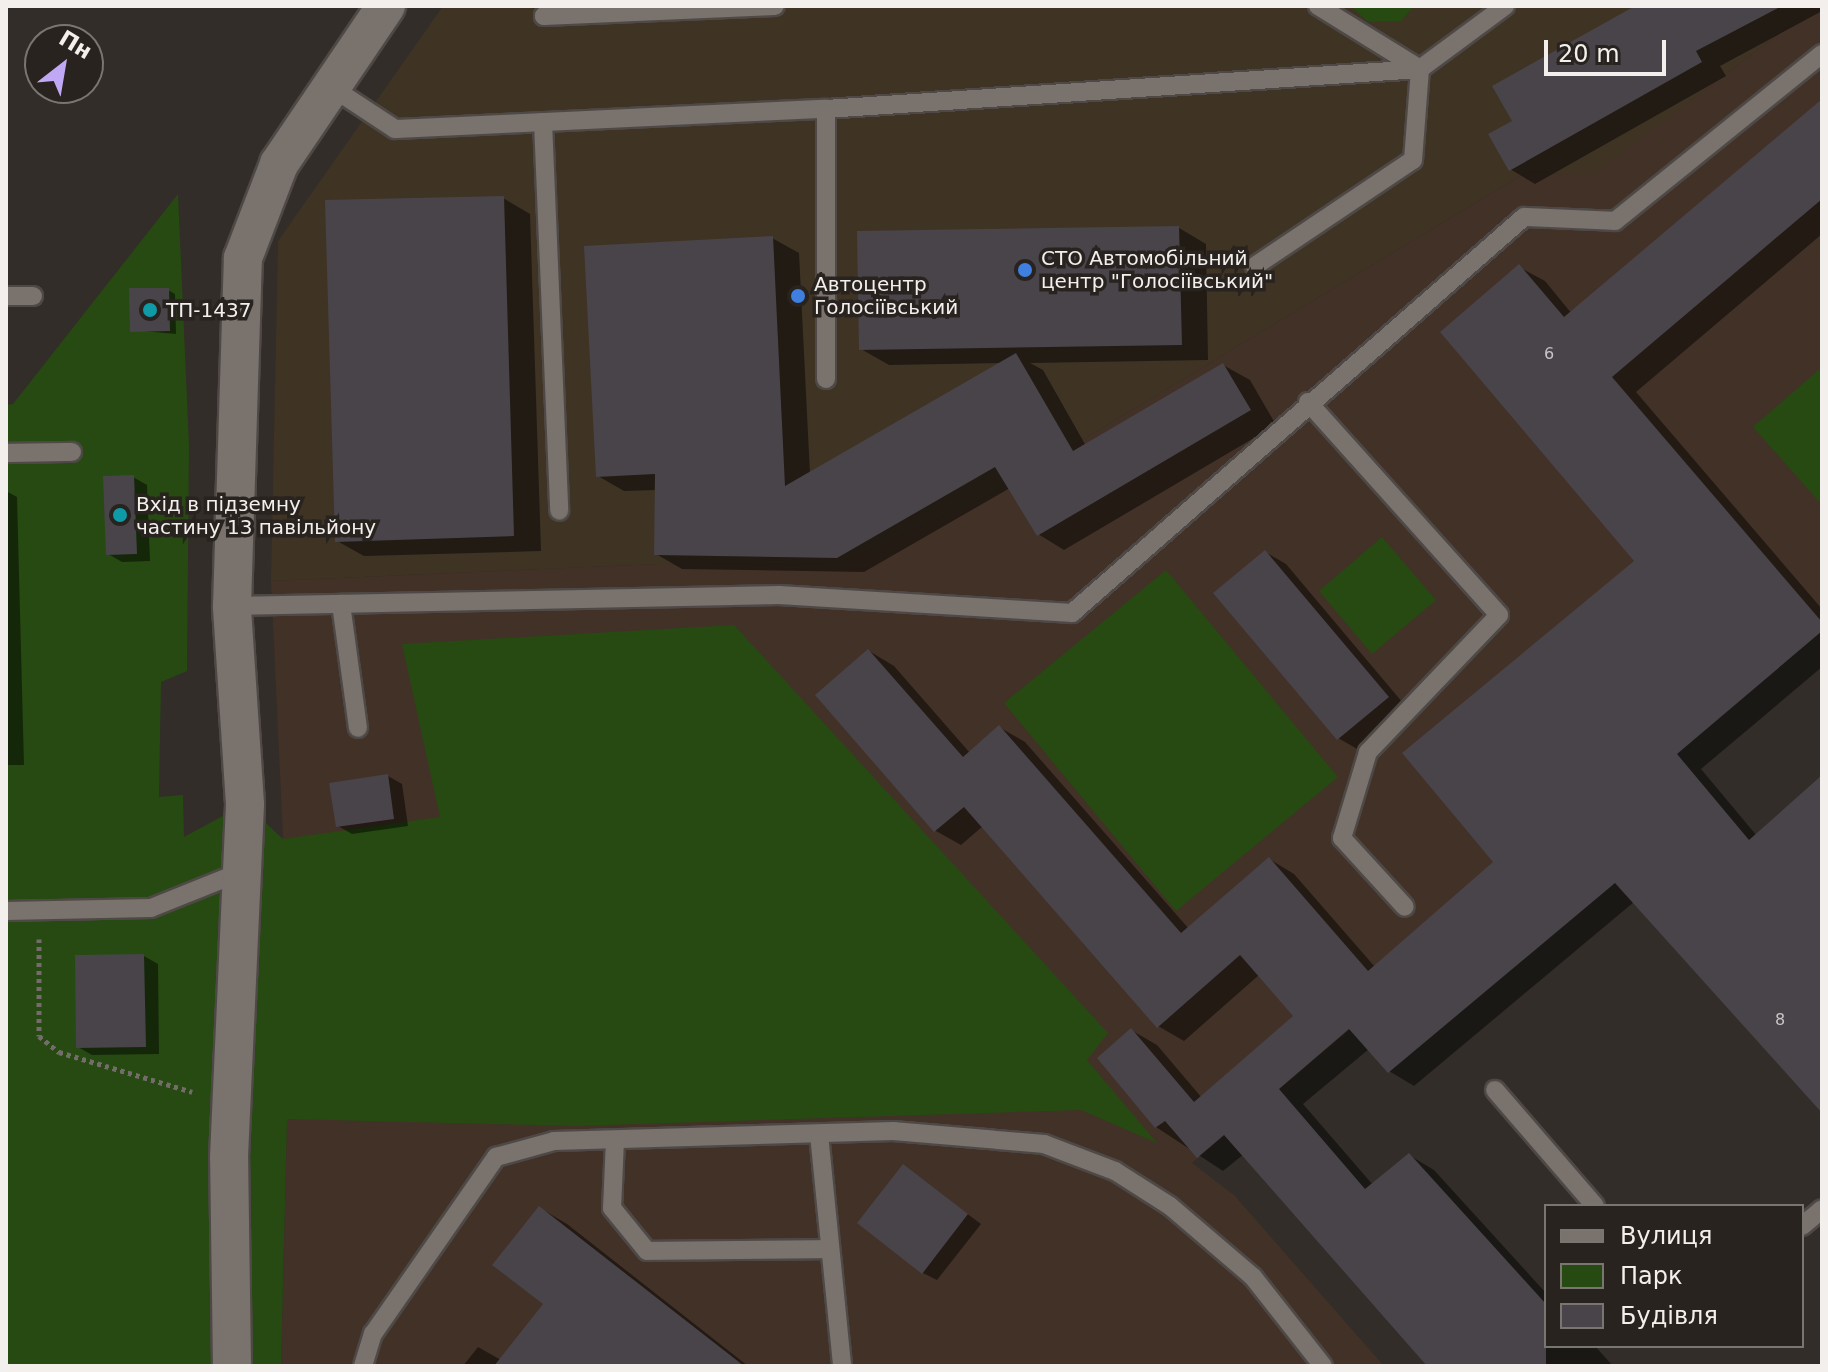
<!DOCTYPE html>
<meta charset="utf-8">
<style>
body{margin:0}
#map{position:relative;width:1828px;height:1372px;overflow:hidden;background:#322d28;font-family:"DejaVu Sans",sans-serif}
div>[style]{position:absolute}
.commercial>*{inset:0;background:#3f3324}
.education>*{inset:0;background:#423127}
.green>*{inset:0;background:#274a12}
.shadow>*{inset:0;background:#0007}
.building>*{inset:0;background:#48444a}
.path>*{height:5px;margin-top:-2.5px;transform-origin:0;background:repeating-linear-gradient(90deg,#726d69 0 4px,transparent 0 8px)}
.roads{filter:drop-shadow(2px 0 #4e4946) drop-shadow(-2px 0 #4e4946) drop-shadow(0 2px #4e4946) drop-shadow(0 -2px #4e4946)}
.service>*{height:18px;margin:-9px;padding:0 9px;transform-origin:9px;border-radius:9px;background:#79726d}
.minor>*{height:38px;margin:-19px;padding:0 19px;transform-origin:19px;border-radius:19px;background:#79726d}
.dots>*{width:22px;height:22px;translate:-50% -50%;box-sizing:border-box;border:4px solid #28231f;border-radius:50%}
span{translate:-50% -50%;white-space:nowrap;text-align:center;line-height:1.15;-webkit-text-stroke:7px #28231f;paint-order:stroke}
.number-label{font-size:16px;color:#c8c4c4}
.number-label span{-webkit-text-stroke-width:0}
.poi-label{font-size:20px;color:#f3efed}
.left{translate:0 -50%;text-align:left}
.frame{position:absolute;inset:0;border:8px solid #f3efed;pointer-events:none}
.legend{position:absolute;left:1544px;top:1204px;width:260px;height:144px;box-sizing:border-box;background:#28231f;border:2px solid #797571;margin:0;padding:10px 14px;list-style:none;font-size:24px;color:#f3efed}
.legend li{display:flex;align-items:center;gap:16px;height:40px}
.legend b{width:40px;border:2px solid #797571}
.north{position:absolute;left:24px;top:24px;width:80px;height:80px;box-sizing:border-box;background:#28231f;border:2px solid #797571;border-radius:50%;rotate:31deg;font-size:22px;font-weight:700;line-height:32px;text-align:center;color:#f3efed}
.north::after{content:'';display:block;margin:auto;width:28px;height:36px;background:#c0a8f4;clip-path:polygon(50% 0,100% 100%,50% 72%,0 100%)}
.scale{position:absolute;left:1544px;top:40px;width:122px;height:36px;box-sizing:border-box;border:4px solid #f3efed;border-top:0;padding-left:10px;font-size:24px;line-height:28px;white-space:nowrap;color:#f3efed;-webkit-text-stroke:6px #28231f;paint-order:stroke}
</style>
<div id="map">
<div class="commercial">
<i style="clip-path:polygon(443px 6px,1815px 6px,1593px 176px,1527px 172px,989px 496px,836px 565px,659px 564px,271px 581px,278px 241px)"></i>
</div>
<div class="education">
<i style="clip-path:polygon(1815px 6px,1822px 6px,1822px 631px,1192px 1163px,1234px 1195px,1384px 1366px,281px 1366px,287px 1119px,283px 839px,271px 581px,659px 564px,836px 565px,989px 496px,1527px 172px,1593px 175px)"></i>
</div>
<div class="green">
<i style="clip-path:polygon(1414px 6px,1401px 21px,1368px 22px,1353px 8px)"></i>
<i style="clip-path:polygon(178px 194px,189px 445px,187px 671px,161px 682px,159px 797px,183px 795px,184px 837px,245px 804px,283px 839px,440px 817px,402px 644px,734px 625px,1108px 1033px,1087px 1060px,1157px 1143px,1081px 1110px,575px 1126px,287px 1119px,281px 1366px,6px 1366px,6px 405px,13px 404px)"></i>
<i style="clip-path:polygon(1822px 367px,1822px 505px,1753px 427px)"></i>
<i style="clip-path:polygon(1382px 537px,1436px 600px,1372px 654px,1319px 591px)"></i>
<i style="clip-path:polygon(1166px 570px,1338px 777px,1176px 911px,1004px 703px)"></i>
</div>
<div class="shadow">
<i style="clip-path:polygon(1639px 6px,1822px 6px,1822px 11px,1720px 66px,1726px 76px,1535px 184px,1510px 169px,1515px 122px)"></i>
<i style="clip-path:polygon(1822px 102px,1822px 234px,1636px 392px,1822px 609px,1822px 667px,1701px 769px,1757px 836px,1822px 777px,1822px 1110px,1634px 902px,1414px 1086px,1389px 1071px,1369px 1049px,1303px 1104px,1373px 1185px,1409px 1155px,1434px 1170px,1546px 1293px,1546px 1346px,1595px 1346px,1613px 1366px,1430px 1366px,1244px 1154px,1223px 1171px,1156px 1127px,1131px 1030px,1157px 1045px,1202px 1098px,1296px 1016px,1259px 975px,1184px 1041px,1158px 1026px,983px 826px,961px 845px,936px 831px,817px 696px,869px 651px,894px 666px,970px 753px,999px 727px,1025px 742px,1189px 929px,1269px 859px,1294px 874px,1375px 967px,1495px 862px,1637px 561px,1519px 267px,1545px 281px,1572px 314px)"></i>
<i style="clip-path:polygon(503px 198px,530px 214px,541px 551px,364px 556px,337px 541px)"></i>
<i style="clip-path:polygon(1179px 228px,1206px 244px,1208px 360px,1030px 363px,1043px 370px,1086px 446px,1223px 365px,1250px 380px,1276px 425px,1064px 550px,1038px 534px,1010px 488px,864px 572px,682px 569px,656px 554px,657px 490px,624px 491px,598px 476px,772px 238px,799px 253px,810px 474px,1002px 363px,889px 365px,861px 349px)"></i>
<i style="clip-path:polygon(168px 290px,175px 294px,176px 334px,132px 330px)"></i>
<i style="clip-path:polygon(133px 477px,147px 485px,150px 561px,122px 562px,108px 554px)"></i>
<i style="clip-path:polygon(6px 491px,17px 497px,24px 765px,6px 765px)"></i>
<i style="clip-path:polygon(1265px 552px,1286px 564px,1408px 709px,1359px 750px,1338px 738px)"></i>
<i style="clip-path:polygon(388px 776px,402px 784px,408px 826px,352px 834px,338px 826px)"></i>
<i style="clip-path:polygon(144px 956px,158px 964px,159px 1054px,92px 1055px,78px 1047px)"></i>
<i style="clip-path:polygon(904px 1167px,981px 1224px,937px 1280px,923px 1273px)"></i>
<i style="clip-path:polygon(540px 1208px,567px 1224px,748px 1366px,463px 1366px,478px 1347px,501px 1360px,546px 1304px)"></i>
</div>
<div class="building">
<i style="clip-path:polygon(1635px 6px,1782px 6px,1696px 51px,1702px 62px,1509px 171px,1488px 134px,1512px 121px,1492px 86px)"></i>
<i style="clip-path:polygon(1822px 99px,1822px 199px,1612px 377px,1822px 622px,1822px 631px,1677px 754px,1749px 840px,1822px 775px,1822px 1113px,1615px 883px,1388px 1073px,1349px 1029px,1279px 1089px,1365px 1189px,1409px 1153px,1546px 1304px,1546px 1366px,1427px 1366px,1224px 1135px,1197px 1158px,1165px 1121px,1155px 1128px,1097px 1058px,1131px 1028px,1194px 1102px,1293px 1016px,1240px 955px,1157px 1028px,964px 807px,934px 832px,815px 695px,868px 649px,963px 757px,999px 725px,1181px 933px,1269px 857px,1368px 971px,1493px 862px,1402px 753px,1634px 561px,1440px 332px,1519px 264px,1564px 317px)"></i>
<i style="clip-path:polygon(504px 196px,514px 536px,335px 542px,325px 200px)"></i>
<i style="clip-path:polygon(1179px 226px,1182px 345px,859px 350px,857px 231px)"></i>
<i style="clip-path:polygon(773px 236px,785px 486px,1016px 353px,1073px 451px,1223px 363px,1251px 410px,1037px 536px,995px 467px,837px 558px,654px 555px,655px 474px,596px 477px,584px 246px)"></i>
<i style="clip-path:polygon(129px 288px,169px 288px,170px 331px,130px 332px)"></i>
<i style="clip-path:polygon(134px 475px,137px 554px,106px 555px,103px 476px)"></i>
<i style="clip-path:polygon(1265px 550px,1389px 697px,1337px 740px,1213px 593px)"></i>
<i style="clip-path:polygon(388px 774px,394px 819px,336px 827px,329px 783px)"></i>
<i style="clip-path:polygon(144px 954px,146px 1047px,76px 1048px,75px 955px)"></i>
<i style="clip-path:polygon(903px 1164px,968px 1214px,922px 1274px,857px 1223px)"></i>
<i style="clip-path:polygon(539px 1206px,744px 1366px,494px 1366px,543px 1304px,492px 1265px)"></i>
</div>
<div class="path">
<i style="left:39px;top:939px;width:97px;rotate:90deg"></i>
<i style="left:39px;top:1036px;width:26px;rotate:39deg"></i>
<i style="left:59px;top:1052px;width:139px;rotate:16.7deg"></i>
</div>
<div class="roads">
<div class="service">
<i style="left:555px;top:6px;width:15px;rotate:138deg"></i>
<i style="left:544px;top:16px;width:231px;rotate:-2.5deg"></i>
<i style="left:328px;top:85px;width:80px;rotate:33.3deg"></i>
<i style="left:395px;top:129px;width:431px;rotate:-2.7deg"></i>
<i style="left:826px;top:109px;width:595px;rotate:-3.85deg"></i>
<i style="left:1420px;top:69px;width:106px;rotate:-36.5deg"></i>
<i style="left:826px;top:109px;width:270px;rotate:90deg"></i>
<i style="left:543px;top:122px;width:389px;rotate:87.6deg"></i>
<i style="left:1255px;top:266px;width:190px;rotate:-33.9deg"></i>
<i style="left:1413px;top:160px;width:91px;rotate:-85.6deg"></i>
<i style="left:1420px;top:69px;width:120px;rotate:-148.3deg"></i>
<i style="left:6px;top:296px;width:27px"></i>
<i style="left:1308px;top:402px;width:286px;rotate:48.1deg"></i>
<i style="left:1499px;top:615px;width:190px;rotate:133.7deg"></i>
<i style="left:1368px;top:752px;width:90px;rotate:106.8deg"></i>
<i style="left:1342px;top:838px;width:93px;rotate:47.6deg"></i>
<i style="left:6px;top:453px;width:66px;rotate:-0.9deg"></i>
<i style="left:341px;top:604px;width:125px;rotate:82.2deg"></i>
<i style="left:232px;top:606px;width:547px;rotate:-1.15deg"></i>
<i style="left:779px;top:595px;width:294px;rotate:3.5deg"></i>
<i style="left:1072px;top:613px;width:601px;rotate:-41.22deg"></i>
<i style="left:1524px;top:217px;width:91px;rotate:2.5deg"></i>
<i style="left:1615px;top:221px;width:266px;rotate:-38.9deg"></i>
<i style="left:6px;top:911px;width:145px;rotate:-1.2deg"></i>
<i style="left:151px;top:908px;width:99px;rotate:-21.9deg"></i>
<i style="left:1495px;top:1090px;width:153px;rotate:49.2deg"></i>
<i style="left:819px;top:1134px;width:233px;rotate:84.3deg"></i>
<i style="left:615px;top:1140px;width:68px;rotate:92.5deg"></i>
<i style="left:612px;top:1208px;width:55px;rotate:50.9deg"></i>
<i style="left:647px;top:1251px;width:183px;rotate:-0.6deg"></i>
<i style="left:1802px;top:1226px;width:26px;rotate:-40deg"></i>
<i style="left:363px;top:1366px;width:34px;rotate:-73deg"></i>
<i style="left:373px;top:1334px;width:216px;rotate:-55.2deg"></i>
<i style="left:496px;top:1157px;width:60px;rotate:-15.4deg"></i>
<i style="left:554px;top:1141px;width:339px;rotate:-1.7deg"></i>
<i style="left:893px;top:1131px;width:152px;rotate:4.9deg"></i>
<i style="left:1044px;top:1144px;width:76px;rotate:20.8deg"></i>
<i style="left:1115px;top:1171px;width:65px;rotate:32.5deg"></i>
<i style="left:1170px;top:1206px;width:109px;rotate:40.5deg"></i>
<i style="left:1253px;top:1277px;width:113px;rotate:51.8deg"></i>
</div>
<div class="minor">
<i style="left:232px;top:1366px;width:209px;rotate:-90.8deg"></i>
<i style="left:229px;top:1157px;width:353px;rotate:-87.4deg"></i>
<i style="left:245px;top:804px;width:198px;rotate:-93.8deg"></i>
<i style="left:232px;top:606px;width:348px;rotate:-88.2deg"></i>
<i style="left:243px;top:258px;width:101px;rotate:-69deg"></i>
<i style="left:279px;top:164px;width:191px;rotate:-55.9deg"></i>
</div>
</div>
<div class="dots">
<i style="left:1025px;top:270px;background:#3f7fe0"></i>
<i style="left:798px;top:296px;background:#3f7fe0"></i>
<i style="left:150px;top:310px;background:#0f9aa8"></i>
<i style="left:120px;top:515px;background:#0f9aa8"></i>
</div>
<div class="number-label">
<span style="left:1549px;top:354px">6</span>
<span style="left:1780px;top:1020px">8</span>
</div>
<div class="poi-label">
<span class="left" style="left:1041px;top:270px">СТО Автомобільний<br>центр "Голосіївський"</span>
<span class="left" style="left:814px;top:296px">Автоцентр<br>Голосіївський</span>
<span class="left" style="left:166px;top:310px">ТП-1437</span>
<span class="left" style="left:136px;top:516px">Вхід в підземну<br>частину 13 павільйону</span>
</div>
<div class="frame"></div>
<ul class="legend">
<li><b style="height:10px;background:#79726d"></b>Вулиця</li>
<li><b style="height:22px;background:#274a12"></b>Парк</li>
<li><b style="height:22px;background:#48444a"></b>Будівля</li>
</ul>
<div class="north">Пн</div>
<div class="scale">20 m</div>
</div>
